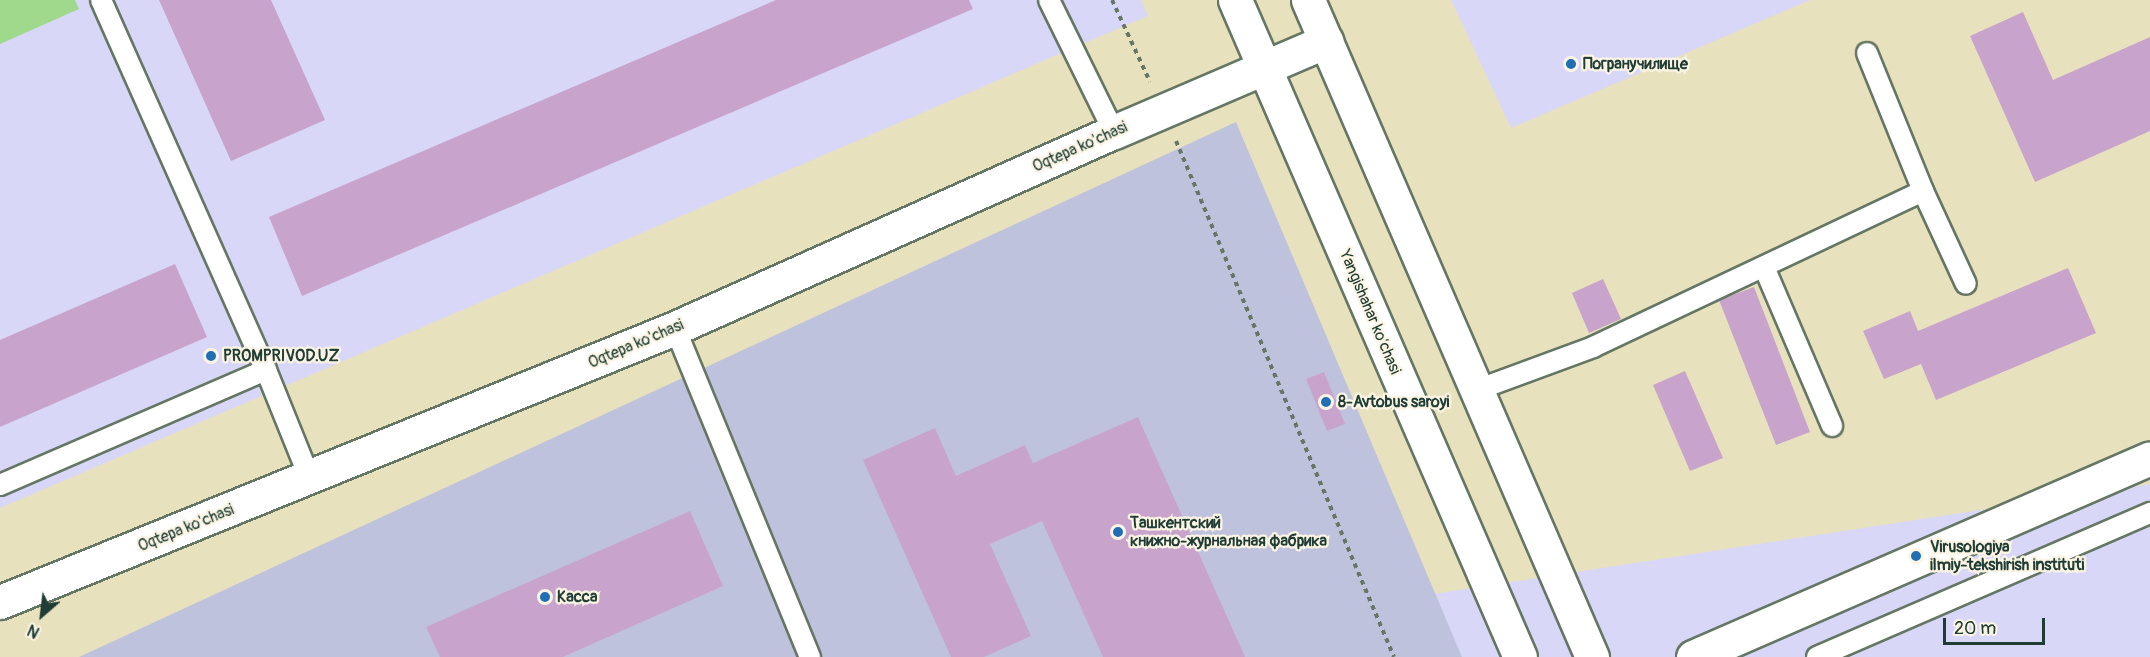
<!DOCTYPE html>
<meta charset="utf-8">
<style>
body{margin:0}
#map{position:relative;width:2150px;height:657px;overflow:hidden;background:#e8e1bd;font-family:Pangolin,sans-serif}
div>[style]{position:absolute}
.built>*{inset:0;background:#d8d7f8}
.industrial>*{inset:0;background:#bfc2dd}
.green>*{inset:0;background:#9ed98c}
.building>*{inset:0;background:#c8a4cc}
.path>*{height:4px;margin-top:-2px;transform-origin:0;background:repeating-linear-gradient(90deg,#657664 0 4.5px,transparent 0 9px)}
.roads{filter:drop-shadow(2px 0 #657664) drop-shadow(-2px 0 #657664) drop-shadow(0 2px #657664) drop-shadow(0 -2px #657664)}
.service>*{height:20px;margin:-10px;padding:0 10px;transform-origin:10px;border-radius:10px;background:#fff}
.minor>*{height:33px;margin:-16.5px;padding:0 16.5px;transform-origin:16.5px;border-radius:16.5px;background:#fff}
.primary>*{height:33px;margin:-16.5px;padding:0 16.5px;transform-origin:16.5px;border-radius:16.5px;background:#fff}
.dots>*{width:16px;height:16px;translate:-50% -50%;box-sizing:border-box;border:3px solid #fcf5e5;border-radius:50%}
span{translate:-50% -50%;white-space:nowrap;text-align:center;line-height:1.15;-webkit-text-stroke:4.5px #fcf5e5;paint-order:stroke}
.poi-label{font-size:16px;color:#1f3d34;font-weight:700}
.left{translate:0 -50%;text-align:left}
.street-label{font-size:16px;color:#1f3d34}
.north{position:absolute;left:12px;top:585px;width:60px;height:60px;-webkit-text-stroke:4px #fcf5e5;paint-order:stroke;rotate:208deg;font-size:16px;font-weight:700;line-height:24px;text-align:center;color:#1f3d34}
.north::after{content:'';display:block;margin:auto;width:21px;height:27px;background:#1f3d34;clip-path:polygon(50% 0,100% 100%,50% 72%,0 100%)}
.scale{position:absolute;left:1943px;top:618px;width:102px;height:27px;box-sizing:border-box;border:3px solid #1f3d34;border-top:0;padding-left:8px;font-size:18px;line-height:21px;white-space:nowrap;color:#1f3d34;-webkit-text-stroke:4px #fcf5e5;paint-order:stroke}
</style>
<div id="map">
<div class="built">
<i style="clip-path:polygon(0 0,1141px 0,1148px 16px,0 508px)"></i>
<i style="clip-path:polygon(1451px 0,1810px 0,1511px 128px)"></i>
<i style="clip-path:polygon(2150px 484px,2150px 657px,1429px 657px,1212px 628px)"></i>
</div>
<div class="industrial">
<i style="clip-path:polygon(1236px 122px,1462px 657px,79px 657px)"></i>
</div>
<div class="green">
<i style="clip-path:polygon(0 0,75px 0,79px 9px,0 44px)"></i>
</div>
<div class="building">
<i style="clip-path:polygon(159px 0,271px 0,325px 120px,231px 161px)"></i>
<i style="clip-path:polygon(776px 0,969px 0,973px 9px,302px 296px,269px 217px)"></i>
<i style="clip-path:polygon(2023px 12px,2053px 80px,2150px 37px,2150px 131px,2035px 182px,1970px 36px)"></i>
<i style="clip-path:polygon(175px 264px,207px 337px,0 427px,0 340px)"></i>
<i style="clip-path:polygon(2068px 268px,2096px 333px,1936px 400px,1921px 364px,1884px 379px,1863px 331px,1910px 311px,1918px 331px)"></i>
<i style="clip-path:polygon(1603px 279px,1621px 319px,1589px 333px,1572px 293px)"></i>
<i style="clip-path:polygon(1754px 287px,1810px 432px,1776px 445px,1719px 300px)"></i>
<i style="clip-path:polygon(1685px 371px,1723px 458px,1690px 471px,1653px 385px)"></i>
<i style="clip-path:polygon(1324px 372px,1345px 424px,1327px 431px,1306px 379px)"></i>
<i style="clip-path:polygon(1138px 417px,1245px 657px,1103px 657px,1042px 521px,990px 544px,1031px 636px,984px 657px,951px 657px,863px 460px,935px 428px,956px 476px,1025px 445px,1033px 463px)"></i>
<i style="clip-path:polygon(690px 511px,723px 586px,563px 657px,440px 657px,426px 627px)"></i>
</div>
<div class="path">
<i style="left:1112px;top:0;width:90px;rotate:65.1deg"></i>
<i style="left:1176px;top:141px;width:560px;rotate:67.1deg"></i>
</div>
<div class="roads">
<div class="service">
<i style="left:101px;top:0;width:405px;rotate:66deg"></i>
<i style="left:266px;top:370px;width:118px;rotate:68deg"></i>
<i style="left:1049px;top:0;width:147px;rotate:63.8deg"></i>
<i style="left:1867px;top:53px;width:149px;rotate:67.9deg"></i>
<i style="left:1764px;top:267px;width:173px;rotate:66.8deg"></i>
<i style="left:675px;top:328px;width:356px;rotate:67.7deg"></i>
<i style="left:1477px;top:390px;width:124px;rotate:-20.3deg"></i>
<i style="left:1593px;top:347px;width:365px;rotate:-25.3deg"></i>
<i style="left:1923px;top:191px;width:102px;rotate:65.2deg"></i>
<i style="left:0;top:485px;width:290px;rotate:-23.4deg"></i>
<i style="left:1817px;top:657px;width:363px;rotate:-23.4deg"></i>
</div>
<div class="minor">
<i style="left:0;top:602px;width:728px;rotate:-22.09deg"></i>
<i style="left:675px;top:328px;width:481px;rotate:-24.1deg"></i>
<i style="left:1114px;top:132px;width:231px;rotate:-23.2deg"></i>
<i style="left:1693px;top:657px;width:498px;rotate:-23.5deg"></i>
</div>
<div class="primary">
<i style="left:1235px;top:0;width:716px;rotate:66.55deg"></i>
<i style="left:1308px;top:0;width:716px;rotate:66.62deg"></i>
</div>
</div>
<div class="dots">
<i style="left:1571px;top:64px;background:#1f6fb2"></i>
<i style="left:211px;top:356px;background:#1f6fb2"></i>
<i style="left:1326px;top:402px;background:#1f6fb2"></i>
<i style="left:1118px;top:532px;background:#1f6fb2"></i>
<i style="left:1916px;top:556px;background:#1f6fb2"></i>
<i style="left:545px;top:597px;background:#1f6fb2"></i>
</div>
<div class="poi-label">
<span class="left" style="left:1583px;top:64px">Погранучилище</span>
<span class="left" style="left:223px;top:356px">PROMPRIVOD.UZ</span>
<span class="left" style="left:1338px;top:402px">8-Avtobus saroyi</span>
<span class="left" style="left:1130px;top:532px">Ташкентский<br>книжно-журнальная фабрика</span>
<span class="left" style="left:1930px;top:556px">Virusologiya<br>ilmiy-tekshirish instituti</span>
<span class="left" style="left:557px;top:597px">Касса</span>
</div>
<div class="street-label">
<span style="left:1080px;top:147px;rotate:-24deg">Oqtepa ko'chasi</span>
<span style="left:1370px;top:312px;rotate:67deg">Yangishahar ko‘chasi</span>
<span style="left:636px;top:344px;rotate:-23deg">Oqtepa ko'chasi</span>
<span style="left:186px;top:528px;rotate:-22deg">Oqtepa ko'chasi</span>
</div>
<div class="north">N</div>
<div class="scale">20 m</div>
</div>
